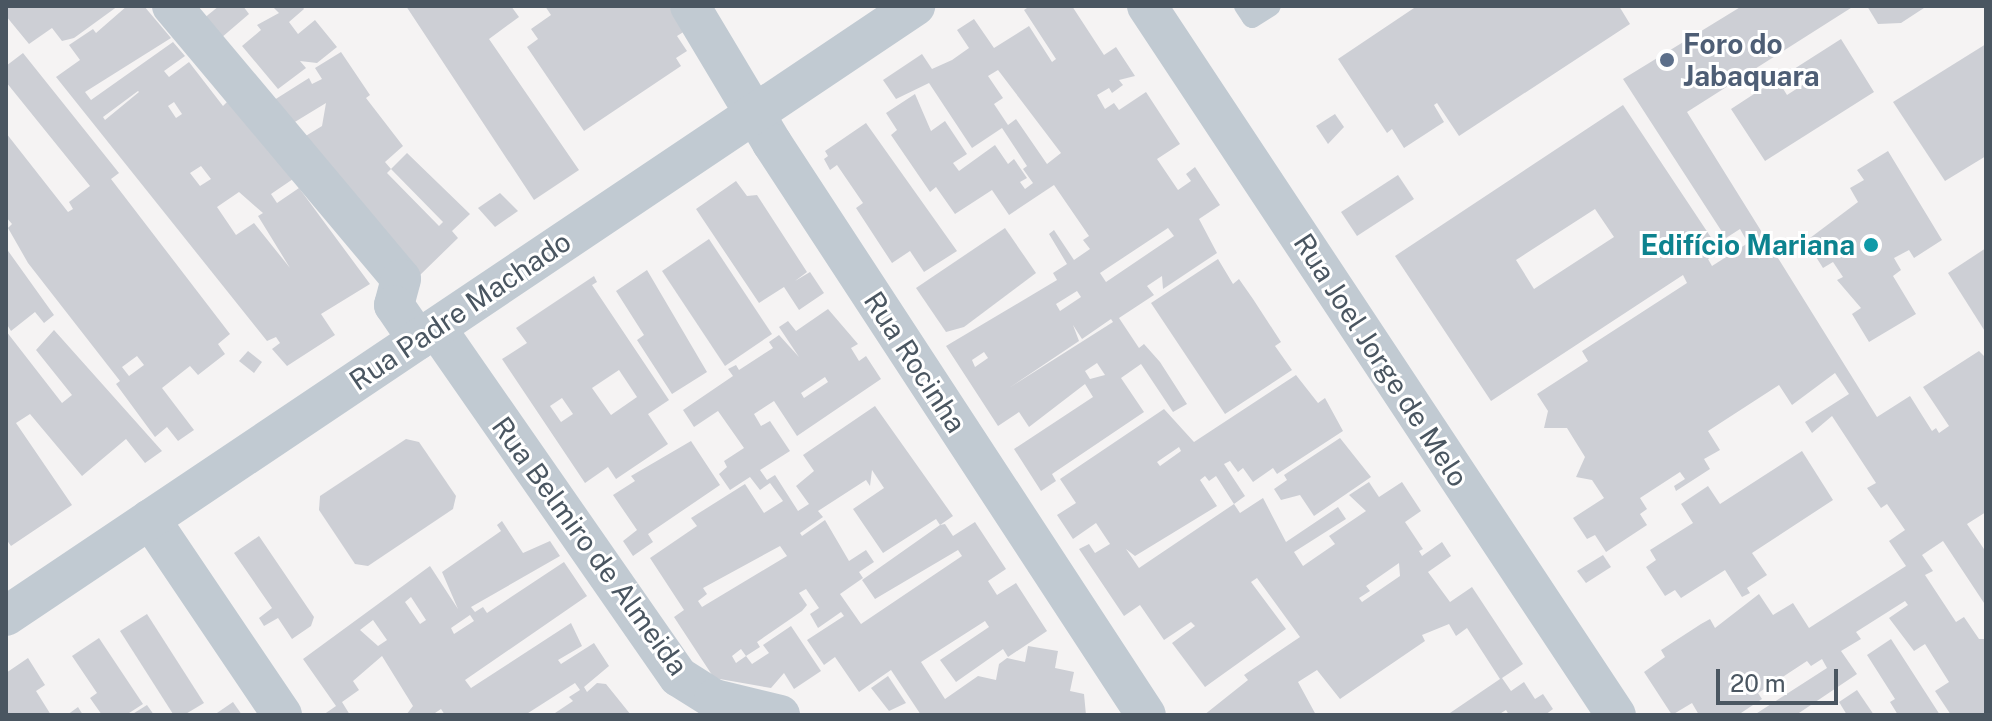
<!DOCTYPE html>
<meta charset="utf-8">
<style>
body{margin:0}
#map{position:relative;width:1992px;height:721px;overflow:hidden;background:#f5f3f3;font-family:"Public Sans",sans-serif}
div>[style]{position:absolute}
.building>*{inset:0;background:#cdcfd5}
.service>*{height:20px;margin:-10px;padding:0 10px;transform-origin:10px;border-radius:10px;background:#c1cad2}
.minor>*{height:40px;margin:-20px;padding:0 20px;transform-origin:20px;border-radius:20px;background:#c1cad2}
.dots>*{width:22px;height:22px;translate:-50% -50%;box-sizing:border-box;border:4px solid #fff;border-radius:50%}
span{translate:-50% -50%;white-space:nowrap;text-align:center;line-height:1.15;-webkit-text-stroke:6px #fff;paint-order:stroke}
.service-label{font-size:28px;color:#4e5e75;font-weight:700}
.left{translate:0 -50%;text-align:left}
.culture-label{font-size:28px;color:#0d838f;font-weight:700}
.right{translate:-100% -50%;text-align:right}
.street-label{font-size:28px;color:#4a5661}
.frame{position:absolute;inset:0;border:8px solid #4a5661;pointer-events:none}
.scale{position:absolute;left:1716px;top:669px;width:122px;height:36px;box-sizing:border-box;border:4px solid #4a5661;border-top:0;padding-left:10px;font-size:24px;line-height:28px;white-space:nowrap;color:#4a5661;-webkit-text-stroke:6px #fff;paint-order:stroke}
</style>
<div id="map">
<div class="building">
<i style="clip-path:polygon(6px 6px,118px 6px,74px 38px,62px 41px,52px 28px,29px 44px,6px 16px)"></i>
<i style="clip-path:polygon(evenodd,127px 6px,144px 6px,171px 38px,85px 92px,91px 100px,173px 42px,185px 56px,164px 71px,169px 77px,189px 62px,223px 106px,227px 102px,234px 108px,293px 179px,271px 194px,277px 203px,299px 188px,370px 284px,321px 314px,335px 335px,287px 366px,272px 349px,280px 343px,276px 337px,267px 341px,56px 77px,80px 60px,69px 45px,93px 29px,96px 33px,127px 6px,138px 91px,139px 92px,105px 120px,103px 117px,138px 91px,127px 6px,174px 102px,182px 114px,176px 118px,168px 106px,174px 102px,127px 6px,201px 166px,211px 179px,200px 186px,190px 173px,201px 166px,127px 6px,239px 192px,263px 213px,258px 216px,290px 268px,254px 223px,236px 235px,217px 207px,239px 192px)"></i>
<i style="clip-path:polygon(219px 6px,243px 6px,249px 14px,221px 38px,203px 19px)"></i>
<i style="clip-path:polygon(272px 6px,302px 6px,304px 9px,289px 22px,298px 34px,315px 20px,337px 47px,317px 63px,300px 61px,306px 68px,278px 89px,242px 46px,261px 30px,257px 25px,279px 13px)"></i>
<i style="clip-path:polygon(406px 6px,511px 6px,519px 17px,489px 39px,579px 170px,534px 200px)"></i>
<i style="clip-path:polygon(545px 6px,669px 6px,685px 31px,677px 36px,687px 51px,676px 58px,681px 66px,584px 131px,527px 47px,538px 39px,531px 29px,551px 15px)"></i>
<i style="clip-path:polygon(evenodd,1030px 6px,1072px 6px,1104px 55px,1116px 47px,1135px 76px,1119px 80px,1123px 85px,1112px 93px,1109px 88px,1097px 95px,1105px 109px,1114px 103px,1119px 110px,1146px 92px,1180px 144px,1157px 159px,1178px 190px,1191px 181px,1186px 174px,1195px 167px,1220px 205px,1199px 219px,1217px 253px,1163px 289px,1162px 276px,1147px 286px,1154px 295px,1119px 318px,1139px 348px,1144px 344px,1160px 362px,1187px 404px,1173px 412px,1141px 364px,1121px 378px,1144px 412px,1052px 474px,1056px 481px,1041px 491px,1014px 449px,1093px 397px,1085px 384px,1029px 427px,1019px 412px,998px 426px,946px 346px,1057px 280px,1053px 273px,1067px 264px,1049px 234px,1054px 230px,1074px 260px,1090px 249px,1083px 240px,1089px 236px,1054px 185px,1009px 215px,992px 190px,955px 214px,936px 187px,930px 192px,891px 135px,897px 130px,886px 113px,915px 94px,931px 131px,945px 121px,967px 154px,953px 163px,959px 171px,995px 145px,1008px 164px,1014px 159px,1027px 178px,1020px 182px,1025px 189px,1033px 183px,1023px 169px,1027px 166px,1002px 128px,972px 148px,929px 83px,896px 99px,883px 80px,922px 54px,932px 69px,952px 60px,969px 48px,957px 30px,974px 19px,994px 48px,1029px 26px,1052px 62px,1056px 59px,1024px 10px,1030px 6px,998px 70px,1061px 153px,1047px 164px,1016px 119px,1008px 125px,994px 104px,1003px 98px,988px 76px,998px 70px,1030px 6px,1168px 228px,1174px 236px,1106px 282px,1100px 273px,1168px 228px,1030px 6px,1077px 291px,1081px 297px,1060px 311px,1056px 304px,1077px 291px,1030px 6px,1111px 319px,1113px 322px,1009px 388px,1079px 341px,1073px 325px,1082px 339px,1111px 319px,1030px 6px,984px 352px,988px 358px,975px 367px,972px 360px,984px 352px,1030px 6px,1097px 363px,1105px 375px,1090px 379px,1085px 371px,1097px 363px)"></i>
<i style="clip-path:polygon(1417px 6px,1619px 6px,1630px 24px,1459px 136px,1437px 103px,1434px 105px,1444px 122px,1404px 148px,1392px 129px,1387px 133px,1338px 59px)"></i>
<i style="clip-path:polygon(evenodd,1742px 6px,1854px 6px,1687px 112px,1877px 417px,1910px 396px,1932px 431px,1936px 428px,1939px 433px,1949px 426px,1923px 387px,1979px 351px,1986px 358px,1986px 512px,1967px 524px,1986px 552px,1986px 606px,1943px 541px,1922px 555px,1933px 571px,1925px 575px,1956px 622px,1964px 617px,1979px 639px,1986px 639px,1986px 715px,1951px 715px,1935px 691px,1949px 682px,1925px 644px,1914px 651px,1889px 618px,1908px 605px,1905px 601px,1856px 632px,1861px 639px,1841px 651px,1857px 674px,1796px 715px,1754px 715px,1827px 668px,1822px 659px,1811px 666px,1807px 661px,1758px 693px,1762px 699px,1738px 715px,1699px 715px,1692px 703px,1672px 715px,1644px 672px,1665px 657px,1661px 650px,1701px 624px,1710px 619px,1715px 628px,1759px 594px,1773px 615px,1793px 603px,1809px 628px,1906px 566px,1889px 541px,1905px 530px,1887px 504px,1881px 508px,1867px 488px,1876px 483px,1832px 416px,1812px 433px,1805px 422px,1849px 394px,1835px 373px,1792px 405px,1779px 385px,1708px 431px,1720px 450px,1704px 459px,1710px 469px,1676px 491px,1674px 486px,1685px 479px,1680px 472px,1640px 498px,1647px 509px,1640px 514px,1647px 525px,1606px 552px,1595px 535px,1587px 539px,1573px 518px,1604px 498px,1592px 480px,1576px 477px,1585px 457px,1567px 428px,1544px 428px,1548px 411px,1537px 394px,1588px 361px,1582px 351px,1687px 283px,1683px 275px,1491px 401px,1395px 256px,1623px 105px,1720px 251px,1708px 259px,1712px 266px,1748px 243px,1740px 229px,1726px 238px,1623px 79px,1742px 6px,1595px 209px,1614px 237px,1534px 289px,1516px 260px,1595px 209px)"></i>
<i style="clip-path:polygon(1867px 6px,1927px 6px,1901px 23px,1878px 24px)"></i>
<i style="clip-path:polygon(1841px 39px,1874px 92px,1765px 161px,1731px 109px,1777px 79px,1787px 95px,1804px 84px,1794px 69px)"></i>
<i style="clip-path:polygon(1986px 44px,1986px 156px,1945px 181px,1893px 102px)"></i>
<i style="clip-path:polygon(341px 52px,370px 95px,366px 98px,403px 146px,385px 162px,391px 169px,387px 173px,439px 226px,443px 222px,391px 169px,407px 153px,470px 214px,452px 231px,458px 238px,419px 276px,291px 145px,322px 126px,326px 103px,280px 131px,271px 102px,309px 78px,312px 84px,322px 79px,315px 68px)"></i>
<i style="clip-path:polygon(evenodd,23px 53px,119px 173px,111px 179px,230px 334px,218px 344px,225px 354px,198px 375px,190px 366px,162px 388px,194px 430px,178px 441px,167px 427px,155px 437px,116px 384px,120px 381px,28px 263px,8px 228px,12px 224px,6px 217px,6px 133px,68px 212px,73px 209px,69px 202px,90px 186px,6px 82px,6px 66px,23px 53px,137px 356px,144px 365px,129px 376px,122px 367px,137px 356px)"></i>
<i style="clip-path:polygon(1335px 114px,1344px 127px,1328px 144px,1316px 126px)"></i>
<i style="clip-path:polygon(866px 123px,957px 251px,924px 272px,910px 251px,892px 263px,856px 208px,863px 203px,837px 165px,830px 170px,824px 159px,828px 156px,825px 151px)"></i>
<i style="clip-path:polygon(1888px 151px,1942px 240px,1914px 258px,1909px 250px,1894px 258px,1901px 270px,1893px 276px,1916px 314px,1869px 342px,1852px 314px,1861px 308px,1837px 280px,1843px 277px,1833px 262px,1823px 268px,1806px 241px,1858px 202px,1850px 188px,1864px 180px,1857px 170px)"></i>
<i style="clip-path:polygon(1398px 175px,1414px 199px,1357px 236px,1341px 212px)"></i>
<i style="clip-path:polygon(736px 181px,747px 196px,757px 195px,807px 272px,795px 281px,810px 272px,824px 293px,799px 310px,784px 287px,759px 303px,696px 209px)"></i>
<i style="clip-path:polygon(500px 193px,518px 211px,495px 227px,478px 208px)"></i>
<i style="clip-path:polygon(1005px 228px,1036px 273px,964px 327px,946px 332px,916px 288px)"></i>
<i style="clip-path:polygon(709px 239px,772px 334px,725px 366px,662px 271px)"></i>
<i style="clip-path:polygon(6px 248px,54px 315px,44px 323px,35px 312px,11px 331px,6px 323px)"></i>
<i style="clip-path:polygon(1986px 248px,1986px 333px,1948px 273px)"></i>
<i style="clip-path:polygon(1218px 259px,1233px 284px,1239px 279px,1253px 299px,1281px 342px,1275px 346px,1292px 370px,1225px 414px,1151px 303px)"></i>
<i style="clip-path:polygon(647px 270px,707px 372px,672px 394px,637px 340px,644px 335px,616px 291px)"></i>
<i style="clip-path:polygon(evenodd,594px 276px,597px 282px,592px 285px,669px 400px,648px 414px,668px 444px,616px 479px,608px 467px,585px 483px,502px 359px,527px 343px,516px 328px,594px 276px,619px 370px,637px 397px,611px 415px,592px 388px,619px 370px,594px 276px,562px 398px,573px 414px,561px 422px,550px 406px,562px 398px)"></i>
<i style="clip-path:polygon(evenodd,828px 309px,858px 344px,851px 348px,859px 361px,866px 356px,881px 379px,797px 436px,774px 401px,754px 414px,761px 426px,770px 421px,790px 451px,760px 470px,767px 480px,775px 475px,798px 511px,809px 504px,796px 486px,814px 471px,803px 455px,875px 406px,953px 516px,940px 525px,936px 519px,883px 553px,853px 509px,884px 488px,872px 470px,870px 486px,866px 480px,818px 511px,823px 517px,800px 533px,802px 536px,825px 520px,849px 561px,866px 550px,874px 562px,859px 572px,863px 578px,840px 594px,861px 624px,962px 556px,958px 550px,875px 599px,862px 580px,940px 525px,945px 524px,953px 536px,975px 522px,1006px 569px,988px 581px,997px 595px,1016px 583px,1047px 631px,1008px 657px,1003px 649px,956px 682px,940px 660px,989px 627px,985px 621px,921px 662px,945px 699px,978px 676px,996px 680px,999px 664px,1007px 658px,1025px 662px,1028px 646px,1058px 651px,1055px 668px,1074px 672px,1070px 691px,1084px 694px,1086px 715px,921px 715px,891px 670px,859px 692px,835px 657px,824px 665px,807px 640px,844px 616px,841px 612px,818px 628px,810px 614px,819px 608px,806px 589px,799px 593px,807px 605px,802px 611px,757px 642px,760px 647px,746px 656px,741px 649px,732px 656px,736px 663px,746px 656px,752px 664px,769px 653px,763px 645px,791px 626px,821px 671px,794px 689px,784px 673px,771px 688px,714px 678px,674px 617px,684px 610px,650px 558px,697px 526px,691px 518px,745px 484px,764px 513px,783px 501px,770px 483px,760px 490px,750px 477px,730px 490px,719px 474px,727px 467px,724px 461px,744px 448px,718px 411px,694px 427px,683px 410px,733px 376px,728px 369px,736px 365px,739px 370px,773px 348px,769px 342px,779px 335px,799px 357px,779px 327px,788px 321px,796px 331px,828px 309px,825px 377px,828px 382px,804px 398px,801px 393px,825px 377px,828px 309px,780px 546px,787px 556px,702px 607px,698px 601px,707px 594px,703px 588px,780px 546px)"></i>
<i style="clip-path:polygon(54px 330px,162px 451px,145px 463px,126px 439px,82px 476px,30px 414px,16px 423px,72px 505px,11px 546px,6px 539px,6px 331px,62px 403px,72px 395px,36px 350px)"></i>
<i style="clip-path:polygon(248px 351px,262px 362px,254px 373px,239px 361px)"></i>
<i style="clip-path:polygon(evenodd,1296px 375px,1318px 403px,1325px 398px,1343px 431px,1277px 474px,1273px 468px,1253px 482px,1243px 468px,1238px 472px,1230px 461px,1224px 464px,1245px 496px,1234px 504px,1216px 476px,1209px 481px,1205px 476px,1200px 480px,1217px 506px,1135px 556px,1126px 549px,1139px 568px,1234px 504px,1240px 513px,1263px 498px,1286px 542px,1338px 507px,1346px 519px,1294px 552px,1303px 566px,1335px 544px,1329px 536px,1366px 511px,1349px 495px,1369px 482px,1379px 497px,1402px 482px,1421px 511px,1405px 522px,1423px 549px,1419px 551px,1422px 556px,1442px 542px,1451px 556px,1428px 572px,1450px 602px,1472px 587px,1523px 664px,1502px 678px,1511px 691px,1524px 682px,1535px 699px,1543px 694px,1553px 709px,1545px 715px,1509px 715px,1506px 710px,1498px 715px,1447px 715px,1500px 679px,1467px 628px,1456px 636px,1449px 624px,1422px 635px,1425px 641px,1340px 699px,1317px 670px,1298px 682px,1316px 715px,1204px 715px,1248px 680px,1244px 675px,1300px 637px,1257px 578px,1251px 582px,1286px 629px,1205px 687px,1172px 643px,1195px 626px,1191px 622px,1164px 640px,1140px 605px,1124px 616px,1079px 549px,1089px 544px,1095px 553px,1110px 544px,1096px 523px,1073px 539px,1057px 515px,1076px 503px,1060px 479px,1164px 409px,1194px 442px,1296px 375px,1179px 447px,1181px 451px,1160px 466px,1157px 462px,1179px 447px,1296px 375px,1399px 563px,1400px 576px,1362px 602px,1359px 598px,1370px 591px,1366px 586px,1399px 563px)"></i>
<i style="clip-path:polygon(1340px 438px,1371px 477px,1314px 516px,1300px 495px,1281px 500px,1274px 489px,1287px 480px,1284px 475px)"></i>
<i style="clip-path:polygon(406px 439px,419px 442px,456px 496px,453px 509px,368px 566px,355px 564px,319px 510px,320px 496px)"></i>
<i style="clip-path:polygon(691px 441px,720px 485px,648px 534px,653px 542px,633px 556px,623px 541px,637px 530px,613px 495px,635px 481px,631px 476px)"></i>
<i style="clip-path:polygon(1802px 451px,1833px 500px,1752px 553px,1767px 575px,1747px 588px,1750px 593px,1742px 597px,1725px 570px,1681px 598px,1675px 590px,1665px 596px,1646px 567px,1656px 560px,1650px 550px,1693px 523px,1681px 504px,1708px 486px,1720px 504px)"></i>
<i style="clip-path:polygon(evenodd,502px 521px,523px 553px,550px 541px,560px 556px,471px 607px,475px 612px,483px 607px,487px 613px,564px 562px,587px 596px,465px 680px,471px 688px,571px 623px,582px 646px,558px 660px,561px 664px,594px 643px,609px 666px,584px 687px,587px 692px,597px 683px,606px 684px,631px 715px,552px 715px,573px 701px,569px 697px,580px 690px,575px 683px,525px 715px,445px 715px,441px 709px,432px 715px,406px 715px,413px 706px,382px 656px,353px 681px,359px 690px,342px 702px,350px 715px,323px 715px,336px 706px,303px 659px,430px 566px,458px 609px,442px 572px,501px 531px,497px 525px,502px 521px,411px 597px,426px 620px,420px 624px,405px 602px,411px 597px,502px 521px,470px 615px,474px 621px,454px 634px,451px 628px,470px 615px,502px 521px,373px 620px,387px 640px,378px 646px,360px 630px,373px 620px)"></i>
<i style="clip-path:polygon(259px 536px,314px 617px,311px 626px,292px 639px,278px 618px,264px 626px,259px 618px,272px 608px,234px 553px)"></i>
<i style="clip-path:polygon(1603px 555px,1611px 567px,1586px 583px,1577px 571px)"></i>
<i style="clip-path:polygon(147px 614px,204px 703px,184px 715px,173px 714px,120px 631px)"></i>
<i style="clip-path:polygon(99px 638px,143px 704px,126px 715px,102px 715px,90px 698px,97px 693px,72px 656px)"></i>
<i style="clip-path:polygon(1891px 639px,1940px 715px,1898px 715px,1890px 702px,1895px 699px,1867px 655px)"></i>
<i style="clip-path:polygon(28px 658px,45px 685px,36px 691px,51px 715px,6px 713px,6px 673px)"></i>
<i style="clip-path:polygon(888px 676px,906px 703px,889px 711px,871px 688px)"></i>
<i style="clip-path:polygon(1857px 690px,1874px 715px,1847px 715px,1839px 702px)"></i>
<i style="clip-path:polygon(233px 702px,242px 715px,214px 715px)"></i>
<i style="clip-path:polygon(147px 705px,154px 715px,131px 715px)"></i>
<i style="clip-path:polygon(78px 707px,83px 715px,67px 715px)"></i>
</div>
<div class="service">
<i style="left:1244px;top:6px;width:14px;rotate:56deg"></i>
<i style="left:1252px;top:18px;width:22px;rotate:-32deg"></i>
</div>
<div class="minor">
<i style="left:172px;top:6px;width:356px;rotate:50deg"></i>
<i style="left:401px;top:279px;width:27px;rotate:105deg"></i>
<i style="left:394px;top:305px;width:42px;rotate:55.6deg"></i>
<i style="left:690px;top:6px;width:160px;rotate:59.1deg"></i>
<i style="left:772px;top:143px;width:683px;rotate:56.82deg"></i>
<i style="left:1147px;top:6px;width:850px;rotate:56.52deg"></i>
<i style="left:436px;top:328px;width:425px;rotate:55.2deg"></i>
<i style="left:679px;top:677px;width:41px;rotate:32.2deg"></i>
<i style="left:714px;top:699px;width:68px;rotate:13.6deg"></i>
<i style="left:150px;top:519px;width:236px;rotate:56deg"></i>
<i style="left:6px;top:616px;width:1095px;rotate:-33.86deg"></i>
</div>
<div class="dots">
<i style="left:1667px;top:60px;background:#5c6f8a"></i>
<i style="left:1871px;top:245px;background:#0f9aa8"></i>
</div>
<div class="service-label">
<span class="left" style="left:1683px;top:60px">Foro do<br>Jabaquara</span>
</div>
<div class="culture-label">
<span class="right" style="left:1855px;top:245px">Edifício Mariana</span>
</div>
<div class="street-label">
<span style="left:460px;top:311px;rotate:-34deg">Rua Padre Machado</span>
<span style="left:1381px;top:360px;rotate:57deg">Rua Joel Jorge de Melo</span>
<span style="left:915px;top:362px;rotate:57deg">Rua Rocinha</span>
<span style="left:590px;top:546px;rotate:54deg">Rua Belmiro de Almeida</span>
</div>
<div class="frame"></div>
<div class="scale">20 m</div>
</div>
